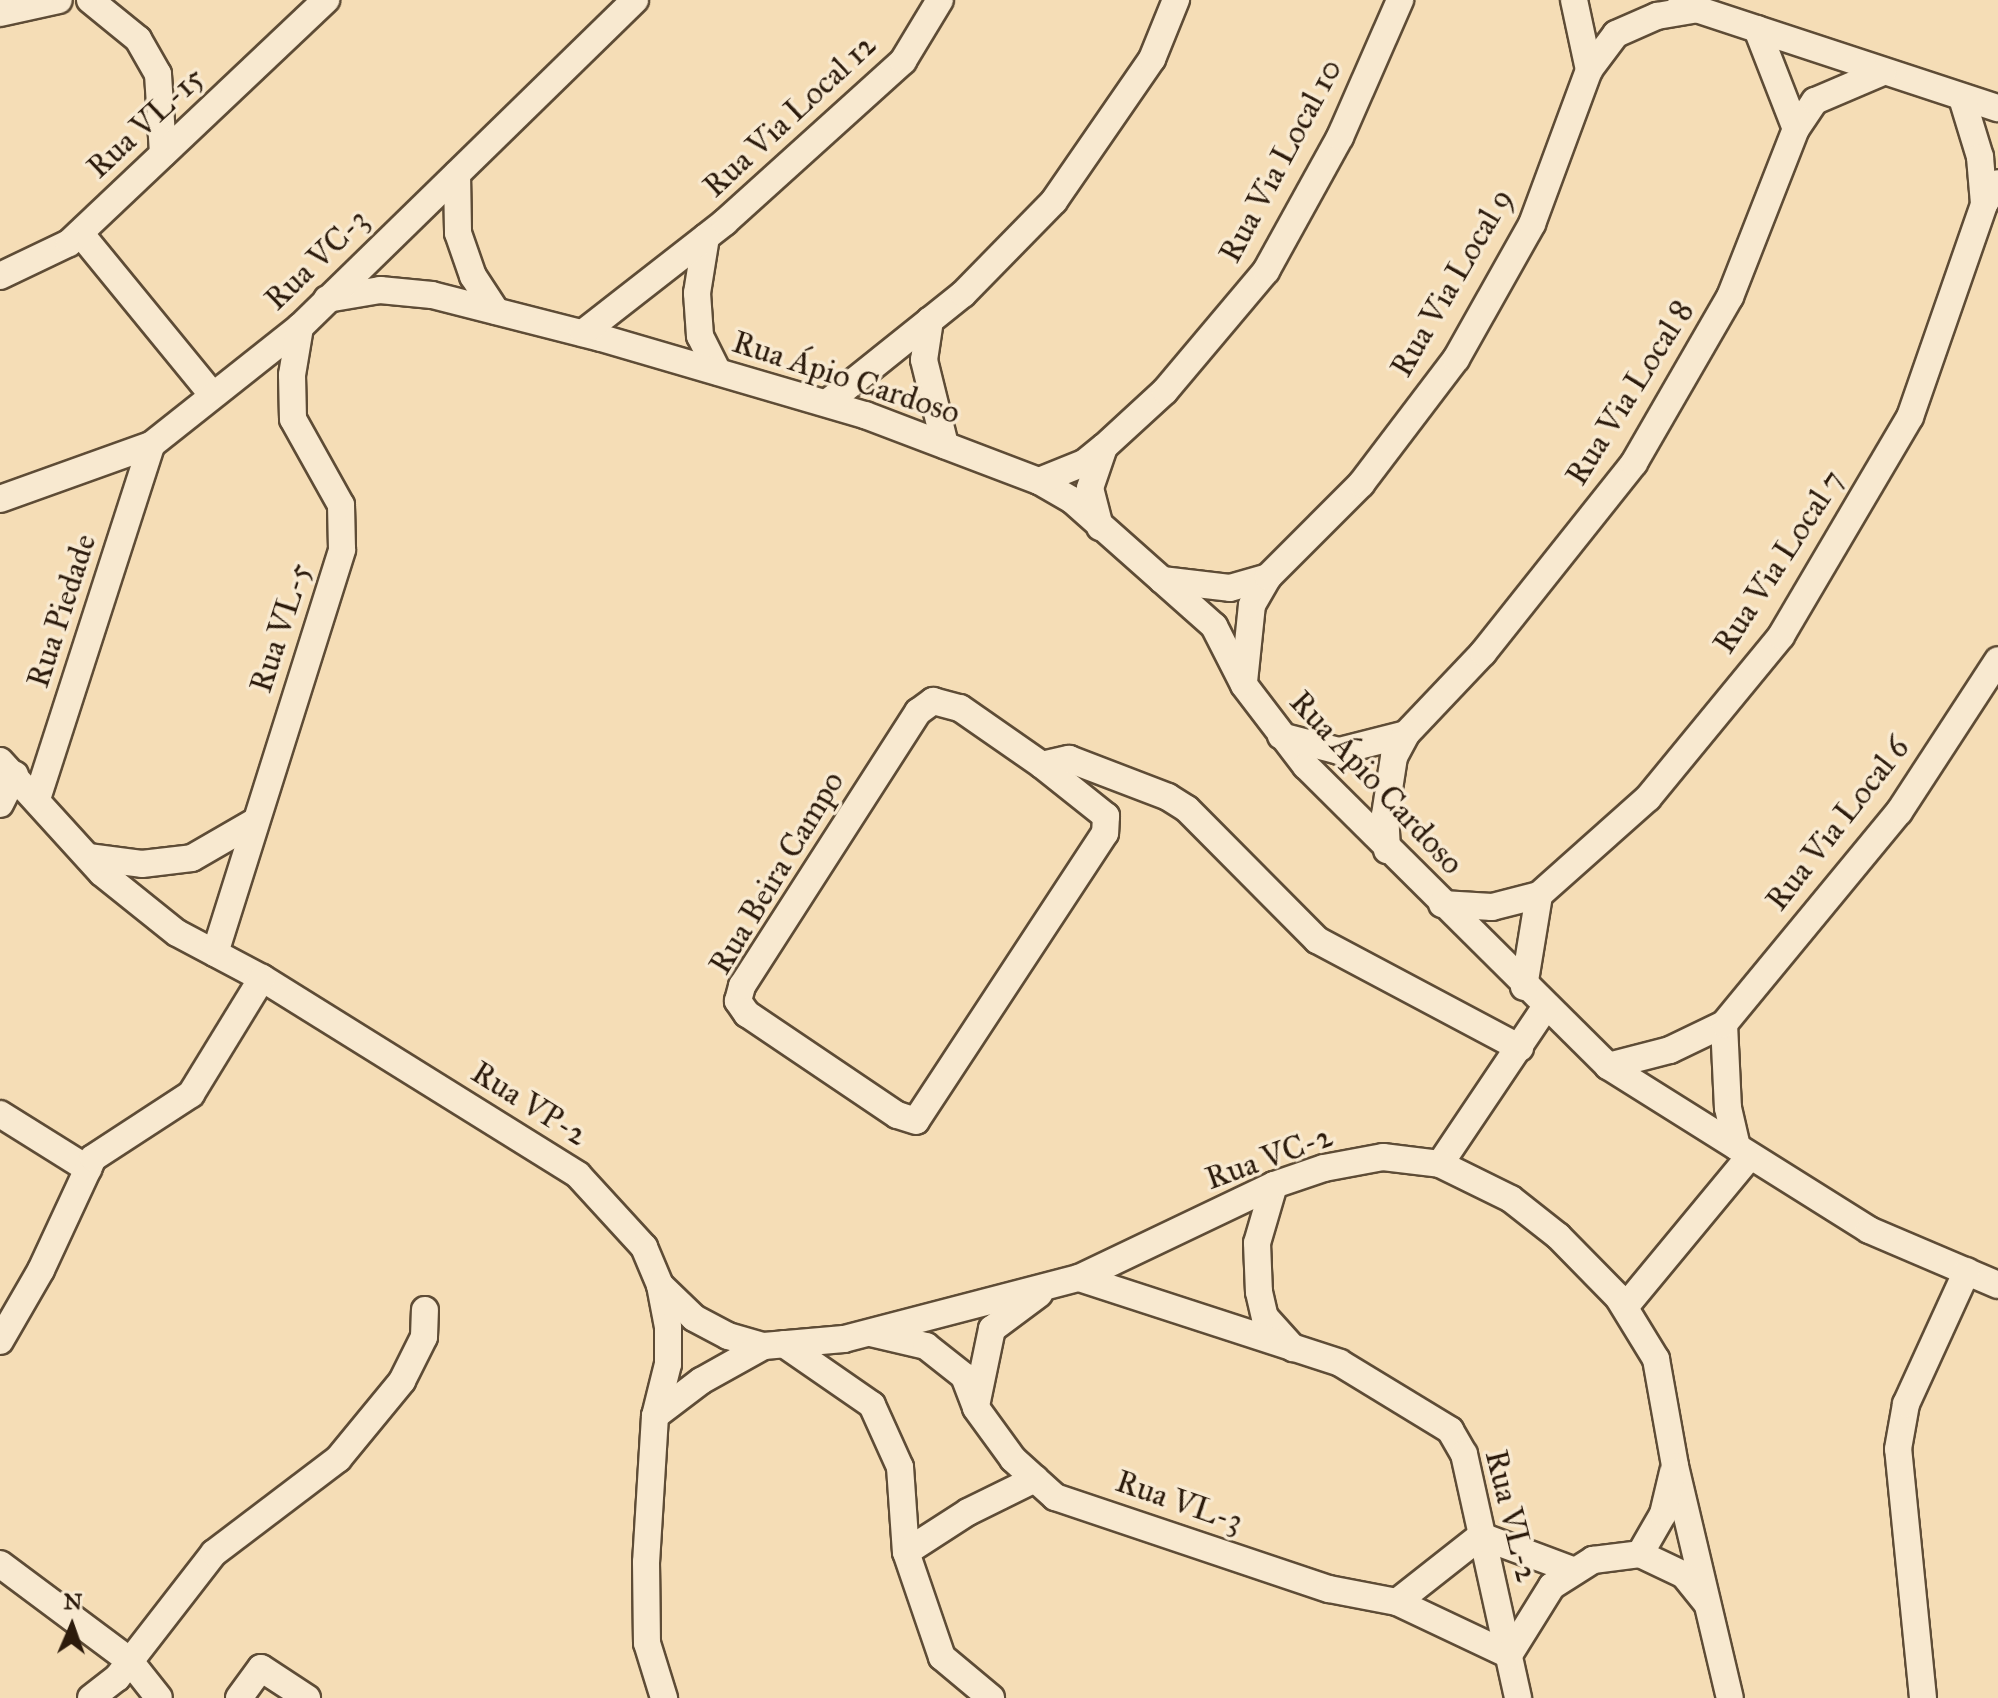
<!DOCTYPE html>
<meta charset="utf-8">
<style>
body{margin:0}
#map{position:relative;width:1998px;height:1698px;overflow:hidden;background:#f5ddb6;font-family:"IM FELL Great Primer",serif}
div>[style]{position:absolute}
.roads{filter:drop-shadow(2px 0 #5e4c36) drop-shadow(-2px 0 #5e4c36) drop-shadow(0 2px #5e4c36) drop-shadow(0 -2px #5e4c36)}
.minor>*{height:26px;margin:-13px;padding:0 13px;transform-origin:13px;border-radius:13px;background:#f8e9d0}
span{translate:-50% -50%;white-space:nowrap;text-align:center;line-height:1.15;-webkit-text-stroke:7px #f8e9d0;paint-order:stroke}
.street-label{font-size:32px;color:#2c1b0c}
.north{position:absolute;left:32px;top:1586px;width:80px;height:80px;-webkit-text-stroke:6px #f8e9d0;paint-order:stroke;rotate:2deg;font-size:22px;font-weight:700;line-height:32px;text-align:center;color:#2c1b0c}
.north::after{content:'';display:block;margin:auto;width:28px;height:36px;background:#2c1b0c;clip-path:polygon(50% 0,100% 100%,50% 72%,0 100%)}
</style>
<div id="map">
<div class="roads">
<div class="minor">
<i style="left:90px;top:0;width:62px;rotate:39.1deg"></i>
<i style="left:138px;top:39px;width:40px;rotate:60.3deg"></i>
<i style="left:158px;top:74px;width:80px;rotate:86.4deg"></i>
<i style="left:1574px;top:0;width:72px;rotate:77.9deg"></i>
<i style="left:1681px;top:4px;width:334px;rotate:18.2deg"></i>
<i style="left:0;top:13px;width:60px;rotate:-12.4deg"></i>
<i style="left:1757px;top:29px;width:107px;rotate:68.7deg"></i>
<i style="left:1962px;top:98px;width:62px;rotate:73deg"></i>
<i style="left:1980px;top:157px;width:47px;rotate:85.1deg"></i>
<i style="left:457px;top:174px;width:59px;rotate:89deg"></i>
<i style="left:458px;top:233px;width:46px;rotate:70.8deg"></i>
<i style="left:473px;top:276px;width:42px;rotate:56.7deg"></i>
<i style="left:80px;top:233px;width:208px;rotate:50.7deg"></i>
<i style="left:706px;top:237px;width:57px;rotate:99.1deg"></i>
<i style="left:697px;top:293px;width:43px;rotate:86deg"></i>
<i style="left:700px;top:336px;width:40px;rotate:63.4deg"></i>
<i style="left:0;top:276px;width:76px;rotate:-25.6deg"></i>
<i style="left:69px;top:243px;width:354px;rotate:-43.4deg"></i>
<i style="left:327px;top:299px;width:54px;rotate:-9.6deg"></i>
<i style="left:380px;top:290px;width:52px;rotate:5.5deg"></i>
<i style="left:432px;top:295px;width:174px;rotate:14.3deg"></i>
<i style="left:601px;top:338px;width:275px;rotate:16.3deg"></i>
<i style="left:865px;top:415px;width:186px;rotate:20.8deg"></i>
<i style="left:1039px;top:481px;width:38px;rotate:30deg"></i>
<i style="left:1072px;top:500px;width:190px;rotate:41.6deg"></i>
<i style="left:1214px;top:626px;width:66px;rotate:63deg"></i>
<i style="left:1244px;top:685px;width:102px;rotate:52.6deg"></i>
<i style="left:1306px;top:766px;width:426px;rotate:44.8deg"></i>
<i style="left:1608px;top:1066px;width:308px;rotate:32.1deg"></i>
<i style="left:1869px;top:1230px;width:140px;rotate:23.1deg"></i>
<i style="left:930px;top:320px;width:40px;rotate:98.5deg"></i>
<i style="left:924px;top:360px;width:88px;rotate:76.1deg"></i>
<i style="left:583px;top:333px;width:180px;rotate:-38deg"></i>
<i style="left:725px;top:222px;width:240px;rotate:-42.1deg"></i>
<i style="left:903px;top:61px;width:71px;rotate:-58.8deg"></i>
<i style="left:827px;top:403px;width:174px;rotate:-38.7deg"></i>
<i style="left:963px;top:294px;width:130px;rotate:-45.6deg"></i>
<i style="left:1054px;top:201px;width:173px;rotate:-55.4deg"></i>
<i style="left:1152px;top:59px;width:64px;rotate:-67.9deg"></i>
<i style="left:1039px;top:481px;width:48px;rotate:-21.8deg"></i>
<i style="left:1084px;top:463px;width:26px;rotate:-39deg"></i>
<i style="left:1104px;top:447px;width:83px;rotate:-42.6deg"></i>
<i style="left:1165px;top:391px;width:157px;rotate:-49.9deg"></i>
<i style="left:1266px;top:271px;width:153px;rotate:-61.1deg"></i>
<i style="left:1340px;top:137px;width:150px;rotate:-66.3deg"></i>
<i style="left:0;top:499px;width:160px;rotate:-19.7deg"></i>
<i style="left:151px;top:445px;width:190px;rotate:-38.4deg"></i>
<i style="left:300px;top:327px;width:468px;rotate:-44.3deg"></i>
<i style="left:1100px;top:527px;width:40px;rotate:-104.4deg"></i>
<i style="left:1090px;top:488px;width:43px;rotate:-71.1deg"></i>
<i style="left:1162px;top:580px;width:68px;rotate:6.7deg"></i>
<i style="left:1230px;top:588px;width:40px;rotate:-16deg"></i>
<i style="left:1244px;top:682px;width:77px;rotate:-84.1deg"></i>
<i style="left:1252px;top:605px;width:32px;rotate:-60deg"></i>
<i style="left:1268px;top:577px;width:132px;rotate:-45deg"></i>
<i style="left:1361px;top:484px;width:157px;rotate:-52.8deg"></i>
<i style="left:1456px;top:359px;width:155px;rotate:-60.6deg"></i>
<i style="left:1532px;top:224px;width:164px;rotate:-69.7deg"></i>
<i style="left:1589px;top:70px;width:45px;rotate:-53.1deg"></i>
<i style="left:1616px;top:34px;width:45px;rotate:-23.7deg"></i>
<i style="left:1657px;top:16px;width:42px;rotate:-9.7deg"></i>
<i style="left:1281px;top:736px;width:60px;rotate:14.5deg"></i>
<i style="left:1339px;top:751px;width:69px;rotate:-14.2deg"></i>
<i style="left:1406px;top:734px;width:112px;rotate:-46.5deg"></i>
<i style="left:1483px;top:653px;width:243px;rotate:-51.5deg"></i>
<i style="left:1634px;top:463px;width:192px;rotate:-60deg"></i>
<i style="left:1730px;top:297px;width:180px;rotate:-68.6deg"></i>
<i style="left:1796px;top:129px;width:34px;rotate:-56deg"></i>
<i style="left:1815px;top:101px;width:74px;rotate:-23.1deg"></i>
<i style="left:0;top:761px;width:151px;rotate:47.7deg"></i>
<i style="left:102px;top:873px;width:96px;rotate:38.7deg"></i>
<i style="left:177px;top:933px;width:96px;rotate:27.9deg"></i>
<i style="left:262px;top:978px;width:372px;rotate:31.9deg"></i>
<i style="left:578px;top:1175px;width:98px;rotate:47.5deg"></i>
<i style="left:644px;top:1247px;width:41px;rotate:67.2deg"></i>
<i style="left:660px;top:1285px;width:43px;rotate:79.2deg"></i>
<i style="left:668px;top:1327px;width:37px;rotate:90deg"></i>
<i style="left:668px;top:1364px;width:54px;rotate:104deg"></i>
<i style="left:655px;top:1416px;width:146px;rotate:93.5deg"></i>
<i style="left:646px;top:1562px;width:81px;rotate:89.3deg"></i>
<i style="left:647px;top:1643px;width:58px;rotate:72.8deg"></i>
<i style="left:1042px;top:765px;width:82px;rotate:38.6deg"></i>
<i style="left:1106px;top:816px;width:17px;rotate:93deg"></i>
<i style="left:1105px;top:833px;width:344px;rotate:123.3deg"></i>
<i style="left:916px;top:1121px;width:20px;rotate:-162deg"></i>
<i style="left:897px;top:1115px;width:181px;rotate:-146deg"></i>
<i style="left:747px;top:1014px;width:16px;rotate:-125deg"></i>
<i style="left:738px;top:1001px;width:16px;rotate:-75deg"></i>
<i style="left:742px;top:986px;width:326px;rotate:-57.3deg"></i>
<i style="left:918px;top:712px;width:19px;rotate:-36deg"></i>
<i style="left:933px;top:701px;width:28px;rotate:15deg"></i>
<i style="left:960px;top:708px;width:100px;rotate:34.8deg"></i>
<i style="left:1042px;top:765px;width:28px;rotate:-13deg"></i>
<i style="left:1069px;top:759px;width:106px;rotate:21deg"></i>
<i style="left:1168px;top:797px;width:22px;rotate:32deg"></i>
<i style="left:1187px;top:809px;width:185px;rotate:45.2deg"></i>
<i style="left:1317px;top:940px;width:230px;rotate:28deg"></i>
<i style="left:37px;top:799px;width:372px;rotate:-72.1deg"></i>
<i style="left:0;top:804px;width:33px;rotate:-63deg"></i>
<i style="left:1387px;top:850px;width:35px;rotate:-93deg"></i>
<i style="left:1385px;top:815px;width:59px;rotate:-81.2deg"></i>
<i style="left:1394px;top:757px;width:26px;rotate:-62deg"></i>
<i style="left:88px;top:857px;width:54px;rotate:7.4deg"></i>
<i style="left:142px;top:864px;width:50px;rotate:-6.8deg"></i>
<i style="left:192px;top:858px;width:72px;rotate:-30.1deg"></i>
<i style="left:1442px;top:904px;width:50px;rotate:3.4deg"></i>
<i style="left:1492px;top:907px;width:49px;rotate:-14.3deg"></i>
<i style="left:1539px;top:895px;width:146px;rotate:-41.7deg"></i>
<i style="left:1648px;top:798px;width:210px;rotate:-50.6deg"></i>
<i style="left:1781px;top:636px;width:254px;rotate:-59.5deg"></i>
<i style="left:1910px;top:417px;width:225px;rotate:-70.8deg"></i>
<i style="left:1984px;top:204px;width:25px;rotate:-56deg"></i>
<i style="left:215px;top:953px;width:423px;rotate:-72.5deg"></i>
<i style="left:342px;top:549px;width:44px;rotate:-91.3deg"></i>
<i style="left:341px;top:505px;width:98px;rotate:-119.2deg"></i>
<i style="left:293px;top:419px;width:44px;rotate:-91.3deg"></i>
<i style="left:292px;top:375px;width:49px;rotate:-80.5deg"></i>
<i style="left:1524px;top:987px;width:93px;rotate:-80.7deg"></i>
<i style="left:1724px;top:1024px;width:84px;rotate:87.3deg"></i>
<i style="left:1728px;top:1108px;width:40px;rotate:77deg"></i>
<i style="left:1608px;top:1066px;width:64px;rotate:-14.5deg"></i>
<i style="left:1670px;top:1050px;width:60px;rotate:-25.7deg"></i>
<i style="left:1724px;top:1024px;width:275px;rotate:-50.5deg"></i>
<i style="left:1899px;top:812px;width:181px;rotate:-56.9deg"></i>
<i style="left:0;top:1114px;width:104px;rotate:32deg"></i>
<i style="left:1440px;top:1164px;width:188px;rotate:-56.1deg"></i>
<i style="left:1274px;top:1185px;width:60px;rotate:106.3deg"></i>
<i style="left:1257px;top:1243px;width:49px;rotate:87.7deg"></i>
<i style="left:1259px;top:1292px;width:26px;rotate:77deg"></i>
<i style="left:1265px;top:1317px;width:42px;rotate:47.9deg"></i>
<i style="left:1079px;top:1278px;width:274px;rotate:18deg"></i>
<i style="left:1340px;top:1363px;width:129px;rotate:31.3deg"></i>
<i style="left:1450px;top:1430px;width:28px;rotate:60deg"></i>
<i style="left:1464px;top:1454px;width:250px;rotate:77.5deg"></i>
<i style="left:660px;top:1285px;width:47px;rotate:44.1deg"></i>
<i style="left:694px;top:1318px;width:38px;rotate:28deg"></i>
<i style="left:728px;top:1336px;width:37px;rotate:16deg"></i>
<i style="left:764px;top:1346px;width:80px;rotate:-5deg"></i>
<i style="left:844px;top:1339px;width:243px;rotate:-14.6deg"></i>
<i style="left:1079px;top:1278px;width:216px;rotate:-25.5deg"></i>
<i style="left:1274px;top:1185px;width:53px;rotate:-18.8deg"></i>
<i style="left:1324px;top:1168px;width:60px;rotate:-10.6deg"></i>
<i style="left:1383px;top:1157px;width:57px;rotate:7deg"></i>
<i style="left:1440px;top:1164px;width:79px;rotate:26.2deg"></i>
<i style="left:1511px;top:1199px;width:60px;rotate:38.2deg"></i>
<i style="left:1558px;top:1236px;width:86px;rotate:45.5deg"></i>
<i style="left:1618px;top:1297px;width:73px;rotate:58.5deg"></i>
<i style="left:1656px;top:1359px;width:109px;rotate:79.9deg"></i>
<i style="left:1675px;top:1466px;width:238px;rotate:76.7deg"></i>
<i style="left:1625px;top:1307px;width:196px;rotate:-50.4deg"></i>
<i style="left:871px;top:1333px;width:57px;rotate:13.3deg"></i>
<i style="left:926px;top:1346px;width:48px;rotate:38.3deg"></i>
<i style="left:964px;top:1376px;width:34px;rotate:69deg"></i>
<i style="left:976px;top:1408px;width:63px;rotate:54deg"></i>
<i style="left:1013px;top:1459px;width:57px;rotate:42.1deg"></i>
<i style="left:1055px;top:1497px;width:289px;rotate:18.6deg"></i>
<i style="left:1329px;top:1589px;width:69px;rotate:10.8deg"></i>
<i style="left:1397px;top:1602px;width:107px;rotate:-38.2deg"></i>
<i style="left:1481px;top:1536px;width:100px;rotate:20.4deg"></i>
<i style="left:0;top:1341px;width:82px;rotate:-60deg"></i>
<i style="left:41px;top:1270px;width:123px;rotate:-65.1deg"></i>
<i style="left:93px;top:1158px;width:117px;rotate:-33.1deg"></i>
<i style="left:191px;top:1094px;width:136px;rotate:-58.5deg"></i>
<i style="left:784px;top:1344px;width:107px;rotate:34.7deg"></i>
<i style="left:872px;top:1405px;width:68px;rotate:65.7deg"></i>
<i style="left:900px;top:1467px;width:85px;rotate:86deg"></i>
<i style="left:906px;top:1552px;width:111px;rotate:71.1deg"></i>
<i style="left:942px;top:1657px;width:64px;rotate:39.9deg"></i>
<i style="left:976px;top:1406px;width:79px;rotate:-78.3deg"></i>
<i style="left:992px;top:1329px;width:59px;rotate:-36.7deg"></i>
<i style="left:655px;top:1416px;width:58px;rotate:-37.3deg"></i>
<i style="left:701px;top:1381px;width:72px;rotate:-29.1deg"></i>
<i style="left:906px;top:1552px;width:74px;rotate:-32.8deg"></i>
<i style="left:968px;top:1512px;width:75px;rotate:-26.2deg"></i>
<i style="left:1640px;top:1554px;width:46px;rotate:-60.1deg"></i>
<i style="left:1663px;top:1514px;width:43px;rotate:-76.6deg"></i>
<i style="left:0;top:1564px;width:161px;rotate:36.7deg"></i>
<i style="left:129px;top:1660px;width:48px;rotate:51.7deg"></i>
<i style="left:1397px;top:1602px;width:124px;rotate:25.3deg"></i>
<i style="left:1509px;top:1655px;width:81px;rotate:-58.1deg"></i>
<i style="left:1552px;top:1586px;width:49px;rotate:-32.4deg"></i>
<i style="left:1593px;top:1560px;width:47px;rotate:-7.3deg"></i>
<i style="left:1640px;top:1554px;width:49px;rotate:25.5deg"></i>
<i style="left:1684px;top:1575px;width:35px;rotate:51deg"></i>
<i style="left:91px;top:1698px;width:33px;rotate:-38deg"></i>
<i style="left:117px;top:1678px;width:158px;rotate:-52.2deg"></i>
<i style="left:214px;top:1553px;width:156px;rotate:-37.2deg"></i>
<i style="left:338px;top:1459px;width:101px;rotate:-50.6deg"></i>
<i style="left:402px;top:1381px;width:49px;rotate:-63.4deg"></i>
<i style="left:424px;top:1337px;width:27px;rotate:-88deg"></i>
<i style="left:239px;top:1698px;width:37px;rotate:-54deg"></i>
<i style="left:261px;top:1668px;width:55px;rotate:33.1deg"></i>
<i style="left:1923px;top:1698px;width:250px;rotate:-95.7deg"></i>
<i style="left:1898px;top:1449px;width:46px;rotate:-79.9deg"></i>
<i style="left:1906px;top:1404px;width:146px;rotate:-65.4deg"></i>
</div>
</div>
<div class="street-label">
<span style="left:790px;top:116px;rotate:-43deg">Rua Via Local 12</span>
<span style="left:146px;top:123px;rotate:-43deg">Rua VL-15</span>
<span style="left:1281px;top:161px;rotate:-62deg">Rua Via Local 10</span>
<span style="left:317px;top:260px;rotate:-44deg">Rua VC-3</span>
<span style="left:1452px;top:283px;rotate:-60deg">Rua Via Local 9</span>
<span style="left:846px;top:378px;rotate:18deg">Rua Ápio Cardoso</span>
<span style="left:1630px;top:393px;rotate:-58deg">Rua Via Local 8</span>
<span style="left:1779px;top:562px;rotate:-57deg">Rua Via Local 7</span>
<span style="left:62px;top:611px;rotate:-72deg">Rua Piedade</span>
<span style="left:281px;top:628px;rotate:-72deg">Rua VL-5</span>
<span style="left:1376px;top:783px;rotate:47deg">Rua Ápio Cardoso</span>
<span style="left:1838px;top:824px;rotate:-52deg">Rua Via Local 6</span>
<span style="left:777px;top:873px;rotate:-59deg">Rua Beira Campo</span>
<span style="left:529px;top:1104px;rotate:32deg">Rua VP-2</span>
<span style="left:1269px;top:1158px;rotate:-20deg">Rua VC-2</span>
<span style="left:1179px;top:1502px;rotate:19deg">Rua VL-3</span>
<span style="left:1511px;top:1516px;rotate:76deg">Rua VL-2</span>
</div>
<div class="north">N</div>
</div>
